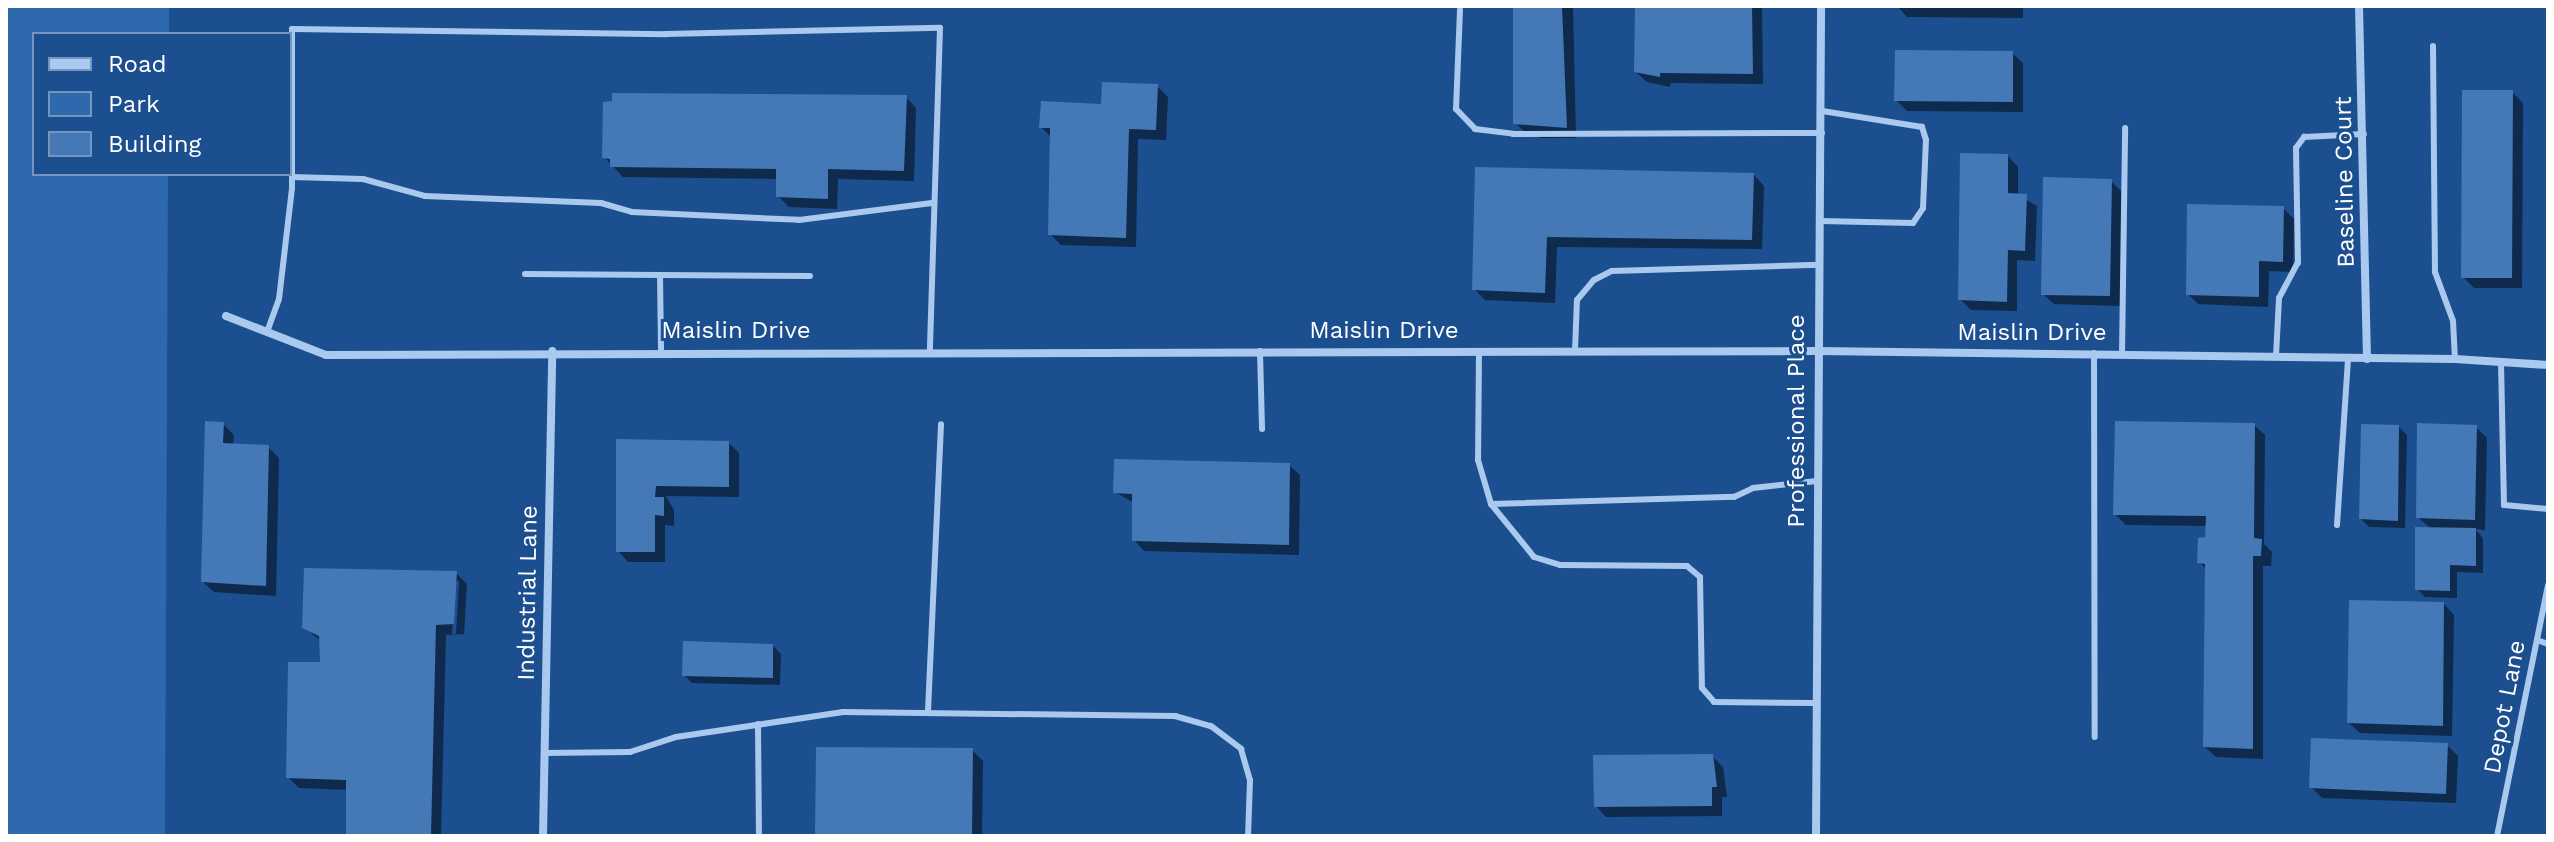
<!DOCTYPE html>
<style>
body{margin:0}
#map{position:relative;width:2554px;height:842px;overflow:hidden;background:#1b4f8f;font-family:"Work Sans",sans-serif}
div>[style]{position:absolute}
.green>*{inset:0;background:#2e69ad}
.shadow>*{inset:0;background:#0007}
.building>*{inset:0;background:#4478b7}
.lane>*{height:6px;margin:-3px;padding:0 3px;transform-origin:3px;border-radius:3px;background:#a9c9ee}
.street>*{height:8px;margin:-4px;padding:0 4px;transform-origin:4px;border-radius:4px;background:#a9c9ee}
span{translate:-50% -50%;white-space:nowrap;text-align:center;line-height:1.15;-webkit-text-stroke:6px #1b4f8f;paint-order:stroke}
.street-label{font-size:24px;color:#fff}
.frame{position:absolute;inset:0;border:8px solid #fff;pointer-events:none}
.legend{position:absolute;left:32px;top:32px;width:260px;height:144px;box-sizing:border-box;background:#1b4f8f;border:2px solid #7695bc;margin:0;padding:10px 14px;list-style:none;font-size:24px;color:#fff}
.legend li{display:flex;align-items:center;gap:16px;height:40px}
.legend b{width:40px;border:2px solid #7695bc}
</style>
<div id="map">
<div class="green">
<i style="clip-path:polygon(6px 6px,169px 6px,169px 34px,34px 34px,34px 174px,168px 174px,165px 836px,6px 836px)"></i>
</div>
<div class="shadow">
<i style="clip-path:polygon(1515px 6px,1573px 6px,1576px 138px,1541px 138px,1526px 133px,1515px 123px)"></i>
<i style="clip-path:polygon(1637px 6px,1762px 6px,1763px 84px,1671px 83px,1670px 87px,1647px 82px,1636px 72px)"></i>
<i style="clip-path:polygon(1897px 6px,2023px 6px,2023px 18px,1907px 17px)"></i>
<i style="clip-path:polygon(2012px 53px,2023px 63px,2023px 112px,1907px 111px,1896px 100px)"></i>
<i style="clip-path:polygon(1157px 86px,1168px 97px,1166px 140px,1138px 139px,1136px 247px,1061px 245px,1050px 234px,1052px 138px,1041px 127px)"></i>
<i style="clip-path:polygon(2512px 92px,2523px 103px,2522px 288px,2474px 288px,2463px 277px)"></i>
<i style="clip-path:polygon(906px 97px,916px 108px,914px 181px,838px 179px,837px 209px,789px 207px,778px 196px,778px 179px,623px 177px,604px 157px,614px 103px)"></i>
<i style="clip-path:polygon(2008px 156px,2018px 167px,2018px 195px,2037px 206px,2035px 261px,2017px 260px,2017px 311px,1971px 310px,1960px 299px)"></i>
<i style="clip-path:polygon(1477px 169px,1754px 175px,1764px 186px,1762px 249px,1557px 247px,1555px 303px,1485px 300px,1474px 289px)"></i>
<i style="clip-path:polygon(2111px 181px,2122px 192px,2120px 306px,2054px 304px,2043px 294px)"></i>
<i style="clip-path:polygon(2283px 208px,2294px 219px,2293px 272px,2269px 271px,2268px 307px,2198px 304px,2188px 294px)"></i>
<i style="clip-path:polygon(223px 424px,234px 435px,233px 445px,268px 447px,279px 458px,276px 596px,214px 592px,203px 582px)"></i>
<i style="clip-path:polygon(2254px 425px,2265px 435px,2264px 544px,2272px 552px,2271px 566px,2263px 566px,2263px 759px,2216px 757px,2205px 747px,2207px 570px,2199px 562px,2207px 526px,2126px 525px,2115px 514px)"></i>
<i style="clip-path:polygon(2399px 427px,2407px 435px,2405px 528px,2369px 527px,2361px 519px)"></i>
<i style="clip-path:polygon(2476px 427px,2487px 438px,2485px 530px,2475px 529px,2483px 538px,2483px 573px,2457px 572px,2457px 598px,2425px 597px,2417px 589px,2431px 529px,2418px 517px)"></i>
<i style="clip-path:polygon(618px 441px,728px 442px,739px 453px,739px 497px,666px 496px,674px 510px,674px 526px,665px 525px,665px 562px,628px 562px,618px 551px)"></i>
<i style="clip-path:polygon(1289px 465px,1300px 475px,1299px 555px,1144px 551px,1134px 540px,1134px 503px,1115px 492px)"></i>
<i style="clip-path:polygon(evenodd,456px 573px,467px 584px,464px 634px,446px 635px,441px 836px,348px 836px,348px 790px,299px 788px,288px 777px,322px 664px,321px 641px,304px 627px,456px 573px,455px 581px,459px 581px,456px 634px,452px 634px,455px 581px)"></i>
<i style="clip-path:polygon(2444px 604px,2454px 615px,2452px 736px,2360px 733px,2349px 723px)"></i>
<i style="clip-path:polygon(773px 646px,781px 654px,780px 685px,692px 683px,684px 675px)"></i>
<i style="clip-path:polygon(2447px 745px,2458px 756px,2456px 803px,2322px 798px,2311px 787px)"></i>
<i style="clip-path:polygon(972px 750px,983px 761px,982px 836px,817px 836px)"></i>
<i style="clip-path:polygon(1712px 756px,1723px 767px,1727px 797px,1722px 797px,1722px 816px,1606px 817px,1596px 806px)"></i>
</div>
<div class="building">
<i style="clip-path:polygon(1513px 6px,1562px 6px,1567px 128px,1513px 124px)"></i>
<i style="clip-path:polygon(1635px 6px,1752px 6px,1753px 74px,1660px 73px,1660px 77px,1634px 72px)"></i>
<i style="clip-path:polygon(1895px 50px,2013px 51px,2013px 102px,1894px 101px)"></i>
<i style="clip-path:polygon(1102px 82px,1158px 84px,1156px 130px,1129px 129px,1126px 238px,1048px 235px,1050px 128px,1039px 128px,1041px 101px,1101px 104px)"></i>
<i style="clip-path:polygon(2462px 90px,2513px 90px,2512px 278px,2461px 278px)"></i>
<i style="clip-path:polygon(612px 93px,907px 95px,904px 171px,828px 169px,828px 199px,776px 197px,776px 169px,610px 167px,610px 159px,602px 158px,603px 102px,612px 101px)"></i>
<i style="clip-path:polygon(1960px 153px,2008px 154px,2008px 193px,2027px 194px,2025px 251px,2008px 250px,2007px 302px,1958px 300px)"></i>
<i style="clip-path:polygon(1475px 167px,1754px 173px,1752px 240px,1547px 237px,1545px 293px,1472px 290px)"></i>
<i style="clip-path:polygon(2043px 177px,2112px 179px,2110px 296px,2041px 295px)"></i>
<i style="clip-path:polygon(2187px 204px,2284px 206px,2283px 262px,2259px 261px,2259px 297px,2186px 295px)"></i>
<i style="clip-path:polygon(205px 421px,224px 422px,223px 443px,269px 445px,266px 586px,201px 582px)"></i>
<i style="clip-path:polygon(2115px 421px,2255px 423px,2254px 538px,2262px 539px,2261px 556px,2253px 556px,2253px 749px,2203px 747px,2205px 564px,2197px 563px,2198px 538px,2205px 537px,2206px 516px,2113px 515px)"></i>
<i style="clip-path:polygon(2417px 423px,2477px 425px,2475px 520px,2416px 518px)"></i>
<i style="clip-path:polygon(2361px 424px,2399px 425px,2398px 521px,2359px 519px)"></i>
<i style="clip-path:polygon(616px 439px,729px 441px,729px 487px,656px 486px,655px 497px,664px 497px,664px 516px,655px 515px,655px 552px,616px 552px)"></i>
<i style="clip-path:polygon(1114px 459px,1290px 463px,1289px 545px,1132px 541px,1132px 494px,1113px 493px)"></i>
<i style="clip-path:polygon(2415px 527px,2476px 528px,2476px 566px,2450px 565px,2450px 591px,2415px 590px)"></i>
<i style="clip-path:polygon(304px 568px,457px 571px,454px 624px,436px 625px,431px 836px,346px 836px,346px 780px,286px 778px,288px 662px,320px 662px,319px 636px,302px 628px)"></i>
<i style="clip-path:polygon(2349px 600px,2444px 602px,2443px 726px,2347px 723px)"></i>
<i style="clip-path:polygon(683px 641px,773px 644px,773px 678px,682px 676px)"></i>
<i style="clip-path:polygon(2311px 738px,2448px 743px,2446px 794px,2309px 788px)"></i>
<i style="clip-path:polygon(816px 747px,973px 748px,972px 836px,815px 836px)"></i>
<i style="clip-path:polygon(1713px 754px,1717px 787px,1712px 787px,1712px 806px,1594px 807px,1593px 755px)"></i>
</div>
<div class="lane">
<i style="left:1460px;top:10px;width:99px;rotate:92.3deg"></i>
<i style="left:1456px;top:109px;width:28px;rotate:46deg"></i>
<i style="left:1475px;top:129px;width:38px;rotate:7deg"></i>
<i style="left:1513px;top:134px;width:309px;rotate:-0.2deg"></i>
<i style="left:2433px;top:46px;width:226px;rotate:89.5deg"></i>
<i style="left:2435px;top:272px;width:52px;rotate:69.8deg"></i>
<i style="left:2453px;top:321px;width:38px;rotate:87deg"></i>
<i style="left:292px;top:177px;width:71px;rotate:1.6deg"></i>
<i style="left:363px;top:179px;width:64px;rotate:15.3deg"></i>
<i style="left:425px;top:196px;width:176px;rotate:2.3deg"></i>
<i style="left:601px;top:203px;width:32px;rotate:16deg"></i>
<i style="left:632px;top:212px;width:167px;rotate:2.7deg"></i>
<i style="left:799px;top:220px;width:134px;rotate:-7.3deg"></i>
<i style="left:1820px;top:221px;width:93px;rotate:1.2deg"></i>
<i style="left:1913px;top:223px;width:18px;rotate:-56deg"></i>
<i style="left:1923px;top:208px;width:68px;rotate:-87.5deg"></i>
<i style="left:1926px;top:140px;width:14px;rotate:-107deg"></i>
<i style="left:1922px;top:127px;width:101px;rotate:-170.9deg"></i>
<i style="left:525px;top:274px;width:285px;rotate:0.4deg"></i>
<i style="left:660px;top:275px;width:76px;rotate:89.2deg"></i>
<i style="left:267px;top:332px;width:35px;rotate:-70deg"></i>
<i style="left:279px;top:299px;width:112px;rotate:-83.3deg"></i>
<i style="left:292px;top:188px;width:159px;rotate:-90deg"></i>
<i style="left:292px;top:29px;width:374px;rotate:0.8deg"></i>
<i style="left:666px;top:34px;width:274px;rotate:-1.3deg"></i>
<i style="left:940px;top:28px;width:323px;rotate:91.8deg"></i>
<i style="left:1260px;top:351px;width:78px;rotate:88.5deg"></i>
<i style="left:1479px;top:351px;width:109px;rotate:90.5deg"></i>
<i style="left:1478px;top:460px;width:46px;rotate:73.5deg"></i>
<i style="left:1491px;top:504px;width:68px;rotate:50.9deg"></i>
<i style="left:1534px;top:557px;width:27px;rotate:17deg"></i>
<i style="left:1560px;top:565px;width:127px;rotate:0.5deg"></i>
<i style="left:1687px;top:566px;width:17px;rotate:40deg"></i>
<i style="left:1700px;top:577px;width:111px;rotate:89deg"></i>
<i style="left:1702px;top:688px;width:18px;rotate:49deg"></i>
<i style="left:1714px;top:702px;width:102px;rotate:0.6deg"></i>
<i style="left:1575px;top:351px;width:51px;rotate:-87.8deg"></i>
<i style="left:1577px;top:300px;width:26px;rotate:-50deg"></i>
<i style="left:1594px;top:280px;width:20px;rotate:-27deg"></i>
<i style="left:1612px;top:271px;width:207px;rotate:-1.7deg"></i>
<i style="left:2094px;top:353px;width:384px;rotate:89.9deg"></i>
<i style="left:2122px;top:354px;width:226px;rotate:-89.2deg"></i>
<i style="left:2276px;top:356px;width:58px;rotate:-87deg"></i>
<i style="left:2279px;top:298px;width:40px;rotate:-62deg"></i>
<i style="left:2298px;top:263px;width:115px;rotate:-91deg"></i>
<i style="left:2296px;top:148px;width:14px;rotate:-54deg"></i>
<i style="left:2304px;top:137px;width:60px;rotate:-2.9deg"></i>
<i style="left:2501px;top:362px;width:143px;rotate:88.8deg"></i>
<i style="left:2504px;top:505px;width:44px;rotate:5.2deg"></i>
<i style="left:1491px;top:504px;width:243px;rotate:-1.7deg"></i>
<i style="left:1734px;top:497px;width:21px;rotate:-25deg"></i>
<i style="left:1753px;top:488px;width:64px;rotate:-6.2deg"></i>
<i style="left:2337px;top:525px;width:167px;rotate:-86.2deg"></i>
<i style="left:2537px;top:640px;width:12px;rotate:20deg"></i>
<i style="left:928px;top:711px;width:287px;rotate:-87.4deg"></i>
<i style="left:758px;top:724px;width:112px;rotate:89.5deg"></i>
<i style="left:545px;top:753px;width:85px;rotate:-0.7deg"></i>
<i style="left:630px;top:752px;width:48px;rotate:-18.1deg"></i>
<i style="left:676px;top:737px;width:169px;rotate:-8.5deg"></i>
<i style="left:843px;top:712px;width:332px;rotate:0.7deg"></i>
<i style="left:1175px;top:716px;width:37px;rotate:16deg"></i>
<i style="left:1211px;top:726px;width:38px;rotate:37deg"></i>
<i style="left:1241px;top:749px;width:32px;rotate:74deg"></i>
<i style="left:1250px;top:780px;width:56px;rotate:92deg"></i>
<i style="left:2497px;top:836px;width:256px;rotate:-78.5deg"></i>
</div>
<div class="street">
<i style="left:2359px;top:6px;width:353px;rotate:88.7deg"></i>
<i style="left:226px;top:316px;width:107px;rotate:21.3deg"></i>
<i style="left:326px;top:355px;width:1491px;rotate:-0.15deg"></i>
<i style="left:1817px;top:351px;width:638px;rotate:0.72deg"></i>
<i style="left:2455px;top:359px;width:93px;rotate:3.7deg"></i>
<i style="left:543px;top:836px;width:485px;rotate:-88.9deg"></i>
<i style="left:1816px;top:836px;width:830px;rotate:-89.65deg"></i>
</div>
<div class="street-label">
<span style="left:2345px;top:182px;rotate:-91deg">Baseline Court</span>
<span style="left:736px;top:331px">Maislin Drive</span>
<span style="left:1384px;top:331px">Maislin Drive</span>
<span style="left:2032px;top:333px">Maislin Drive</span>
<span style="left:1797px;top:421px;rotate:-90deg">Professional Place</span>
<span style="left:528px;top:593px;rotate:-89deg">Industrial Lane</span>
<span style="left:2505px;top:707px;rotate:-79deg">Depot Lane</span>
</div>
<div class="frame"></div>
<ul class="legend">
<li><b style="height:10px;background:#a9c9ee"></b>Road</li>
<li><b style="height:22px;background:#2e69ad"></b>Park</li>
<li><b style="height:22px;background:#4478b7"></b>Building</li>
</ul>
</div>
